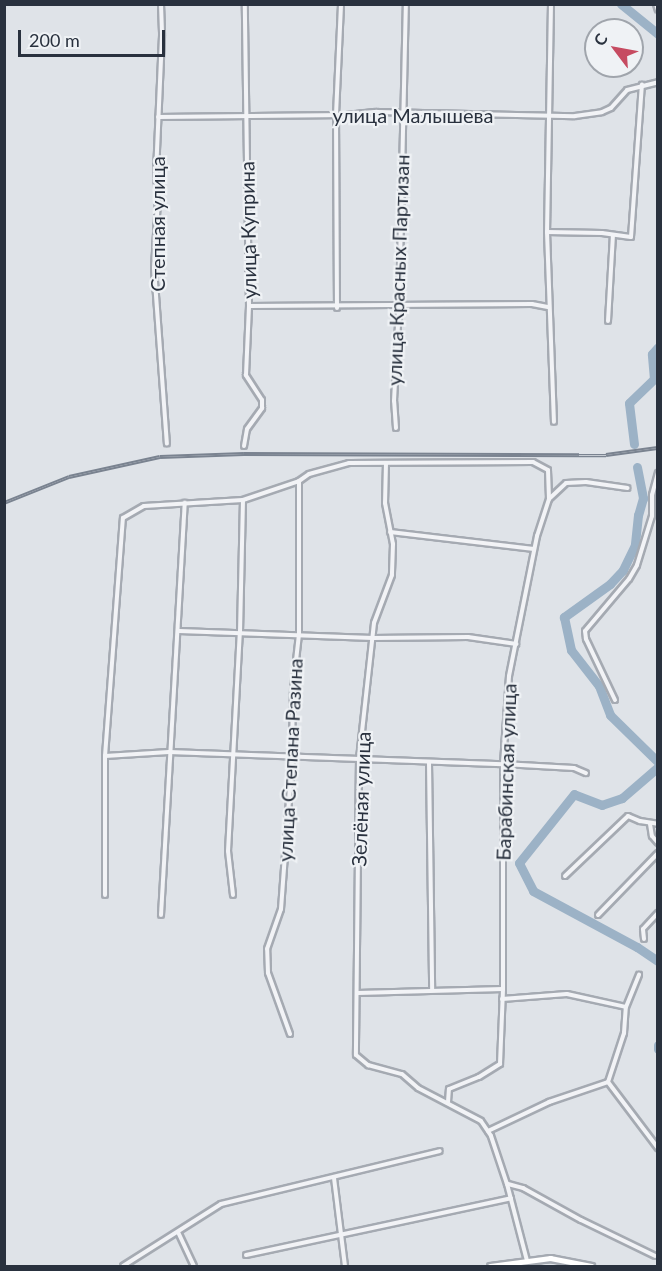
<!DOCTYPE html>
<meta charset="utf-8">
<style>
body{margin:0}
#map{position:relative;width:662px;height:1271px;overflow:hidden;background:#dfe3e8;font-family:Lato,sans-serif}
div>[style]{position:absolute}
.river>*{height:9px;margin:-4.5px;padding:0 4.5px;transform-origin:4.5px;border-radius:4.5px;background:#9cb2c6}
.roads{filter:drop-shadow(2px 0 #a5aab2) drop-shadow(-2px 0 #a5aab2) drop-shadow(0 2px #a5aab2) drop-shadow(0 -2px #a5aab2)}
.street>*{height:4px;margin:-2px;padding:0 2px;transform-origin:2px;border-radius:2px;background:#f2f3f6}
.secondary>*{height:5px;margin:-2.5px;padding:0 2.5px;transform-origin:2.5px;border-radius:2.5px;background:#fff}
.rail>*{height:4px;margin-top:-2px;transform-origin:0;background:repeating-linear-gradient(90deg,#eff2f5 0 4.5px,#7a8390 0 9px);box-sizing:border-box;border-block:2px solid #7a8390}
span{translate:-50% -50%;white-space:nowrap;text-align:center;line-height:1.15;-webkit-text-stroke:4.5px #eff2f5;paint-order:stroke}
.street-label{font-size:20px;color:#29313e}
.frame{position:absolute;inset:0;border:6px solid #29313e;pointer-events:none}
.north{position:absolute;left:584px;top:18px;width:60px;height:60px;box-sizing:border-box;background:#eff2f5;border:2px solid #a0a5ac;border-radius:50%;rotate:302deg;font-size:16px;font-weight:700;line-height:24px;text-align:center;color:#29313e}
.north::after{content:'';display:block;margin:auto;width:21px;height:27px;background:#c64b61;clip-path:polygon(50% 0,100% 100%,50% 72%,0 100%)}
.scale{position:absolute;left:18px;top:30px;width:147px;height:27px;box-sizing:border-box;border:3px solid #29313e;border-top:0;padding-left:8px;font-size:18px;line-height:21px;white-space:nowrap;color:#29313e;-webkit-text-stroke:4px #eff2f5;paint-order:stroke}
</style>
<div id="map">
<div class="river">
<i style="left:621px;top:4px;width:48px;rotate:39deg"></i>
<i style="left:634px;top:444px;width:41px;rotate:-97deg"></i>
<i style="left:629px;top:403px;width:35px;rotate:-44deg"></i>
<i style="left:654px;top:379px;width:25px;rotate:-95deg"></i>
<i style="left:652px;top:354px;width:9px;rotate:-49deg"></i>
<i style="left:637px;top:467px;width:32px;rotate:79deg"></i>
<i style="left:643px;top:498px;width:18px;rotate:106deg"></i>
<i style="left:638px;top:515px;width:30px;rotate:96deg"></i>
<i style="left:635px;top:545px;width:28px;rotate:116deg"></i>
<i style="left:623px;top:570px;width:19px;rotate:133deg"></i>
<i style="left:610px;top:584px;width:57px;rotate:144.3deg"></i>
<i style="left:564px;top:617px;width:34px;rotate:78deg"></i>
<i style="left:571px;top:650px;width:46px;rotate:52.1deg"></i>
<i style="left:599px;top:686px;width:31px;rotate:69deg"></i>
<i style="left:610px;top:715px;width:67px;rotate:44.4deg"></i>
<i style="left:658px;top:767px;width:48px;rotate:139.3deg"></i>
<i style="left:622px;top:798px;width:21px;rotate:161deg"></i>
<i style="left:602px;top:805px;width:30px;rotate:-159deg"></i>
<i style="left:574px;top:794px;width:88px;rotate:128.6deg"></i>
<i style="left:519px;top:863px;width:31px;rotate:63deg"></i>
<i style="left:533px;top:891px;width:118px;rotate:28.3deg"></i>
<i style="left:637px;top:947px;width:25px;rotate:34deg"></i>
<i style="left:658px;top:1045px;width:4px;rotate:90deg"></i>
</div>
<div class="roads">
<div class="street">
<i style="left:161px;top:4px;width:32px;rotate:88deg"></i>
<i style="left:162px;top:36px;width:136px;rotate:92.5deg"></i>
<i style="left:156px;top:172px;width:27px;rotate:86deg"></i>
<i style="left:158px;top:199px;width:69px;rotate:93.3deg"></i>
<i style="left:154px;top:268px;width:176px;rotate:85.8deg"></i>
<i style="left:551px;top:4px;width:228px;rotate:91deg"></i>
<i style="left:547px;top:232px;width:190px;rotate:87.9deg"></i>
<i style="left:656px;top:4px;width:6px;rotate:72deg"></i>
<i style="left:158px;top:117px;width:188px;rotate:-0.6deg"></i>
<i style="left:346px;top:115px;width:31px;rotate:-6deg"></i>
<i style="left:377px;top:112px;width:198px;rotate:1.2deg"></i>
<i style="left:575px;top:116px;width:27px;rotate:-8deg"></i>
<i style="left:602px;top:112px;width:10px;rotate:-24deg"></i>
<i style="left:611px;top:108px;width:24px;rotate:-48deg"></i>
<i style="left:627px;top:90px;width:32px;rotate:-14deg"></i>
<i style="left:547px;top:232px;width:55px;rotate:1deg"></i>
<i style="left:602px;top:233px;width:29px;rotate:8deg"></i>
<i style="left:631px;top:237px;width:153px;rotate:-85.9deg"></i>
<i style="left:249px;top:306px;width:283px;rotate:-0.4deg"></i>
<i style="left:532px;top:304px;width:16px;rotate:11deg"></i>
<i style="left:337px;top:308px;width:193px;rotate:-90.3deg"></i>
<i style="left:336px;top:115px;width:111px;rotate:-87.4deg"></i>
<i style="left:608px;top:321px;width:86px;rotate:-86.7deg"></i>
<i style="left:396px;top:428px;width:27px;rotate:-94deg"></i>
<i style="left:394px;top:401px;width:94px;rotate:-87deg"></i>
<i style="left:399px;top:307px;width:303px;rotate:-88.7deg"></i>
<i style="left:244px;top:446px;width:17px;rotate:-80deg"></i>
<i style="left:247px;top:429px;width:26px;rotate:-54deg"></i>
<i style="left:262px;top:408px;width:8px;rotate:-90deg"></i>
<i style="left:262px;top:400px;width:30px;rotate:-123deg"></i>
<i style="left:246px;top:375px;width:69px;rotate:-87.5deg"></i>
<i style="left:249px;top:306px;width:302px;rotate:-90.8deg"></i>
<i style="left:386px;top:463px;width:40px;rotate:91.4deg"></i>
<i style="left:385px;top:503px;width:42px;rotate:79deg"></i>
<i style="left:393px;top:544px;width:31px;rotate:92deg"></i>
<i style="left:392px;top:575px;width:51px;rotate:110.6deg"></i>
<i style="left:374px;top:623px;width:137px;rotate:96.3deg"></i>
<i style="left:359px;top:759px;width:296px;rotate:90.6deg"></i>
<i style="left:356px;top:1055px;width:16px;rotate:40deg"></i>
<i style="left:368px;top:1065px;width:35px;rotate:15deg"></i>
<i style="left:402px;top:1074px;width:21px;rotate:41deg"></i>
<i style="left:418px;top:1088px;width:71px;rotate:27.6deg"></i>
<i style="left:481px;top:1121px;width:18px;rotate:56deg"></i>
<i style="left:491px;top:1136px;width:51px;rotate:71.6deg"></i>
<i style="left:507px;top:1184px;width:80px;rotate:75.4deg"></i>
<i style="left:390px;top:532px;width:145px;rotate:6.7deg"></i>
<i style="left:179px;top:631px;width:194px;rotate:2.1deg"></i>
<i style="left:373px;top:638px;width:95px;rotate:-0.6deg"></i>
<i style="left:468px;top:637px;width:49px;rotate:8.3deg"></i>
<i style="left:615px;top:700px;width:68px;rotate:-115.4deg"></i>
<i style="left:586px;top:639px;width:8px;rotate:-97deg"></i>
<i style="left:585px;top:631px;width:68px;rotate:-49.8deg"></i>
<i style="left:629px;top:579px;width:16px;rotate:-60deg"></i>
<i style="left:637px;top:565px;width:51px;rotate:-73deg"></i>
<i style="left:652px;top:516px;width:21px;rotate:-90deg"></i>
<i style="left:652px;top:495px;width:23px;rotate:-75deg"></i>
<i style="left:105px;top:756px;width:64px;rotate:-3.6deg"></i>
<i style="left:169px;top:752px;width:334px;rotate:2.1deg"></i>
<i style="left:503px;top:764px;width:71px;rotate:3.2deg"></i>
<i style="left:574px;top:768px;width:13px;rotate:23deg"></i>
<i style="left:429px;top:763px;width:227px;rotate:89.2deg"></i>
<i style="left:650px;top:824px;width:12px;rotate:81deg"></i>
<i style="left:652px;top:836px;width:9px;rotate:49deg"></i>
<i style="left:565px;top:876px;width:87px;rotate:-43.6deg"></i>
<i style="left:628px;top:816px;width:13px;rotate:23deg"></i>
<i style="left:640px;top:821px;width:18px;rotate:9deg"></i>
<i style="left:105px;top:895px;width:139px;rotate:-90deg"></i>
<i style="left:105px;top:756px;width:239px;rotate:-85.7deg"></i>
<i style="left:123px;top:518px;width:24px;rotate:-30deg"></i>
<i style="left:144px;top:506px;width:99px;rotate:-3.5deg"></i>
<i style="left:243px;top:500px;width:59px;rotate:-18.7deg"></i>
<i style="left:299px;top:481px;width:12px;rotate:-35deg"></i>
<i style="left:309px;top:474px;width:41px;rotate:-15.4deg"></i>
<i style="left:349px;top:463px;width:184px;rotate:-0.3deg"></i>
<i style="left:533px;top:462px;width:17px;rotate:28deg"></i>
<i style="left:548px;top:470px;width:29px;rotate:88deg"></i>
<i style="left:233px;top:895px;width:44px;rotate:-96.5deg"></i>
<i style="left:228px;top:851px;width:219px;rotate:-86.9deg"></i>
<i style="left:240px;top:632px;width:132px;rotate:-88.7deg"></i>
<i style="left:161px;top:915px;width:413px;rotate:-86.7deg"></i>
<i style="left:598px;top:915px;width:86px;rotate:-45.9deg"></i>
<i style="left:644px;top:939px;width:10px;rotate:-96deg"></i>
<i style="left:643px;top:929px;width:22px;rotate:-47deg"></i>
<i style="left:358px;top:993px;width:145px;rotate:-1.6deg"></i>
<i style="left:502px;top:999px;width:65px;rotate:-4.4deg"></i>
<i style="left:567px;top:994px;width:60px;rotate:12.4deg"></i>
<i style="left:290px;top:1034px;width:65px;rotate:-109.8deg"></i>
<i style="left:268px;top:973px;width:24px;rotate:-92deg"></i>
<i style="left:267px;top:949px;width:42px;rotate:-70.7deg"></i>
<i style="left:281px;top:909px;width:151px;rotate:-85.8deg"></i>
<i style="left:292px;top:758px;width:71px;rotate:-89.2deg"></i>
<i style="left:293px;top:687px;width:53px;rotate:-83.5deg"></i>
<i style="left:299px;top:634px;width:153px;rotate:-90deg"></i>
<i style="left:608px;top:1082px;width:52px;rotate:-71.9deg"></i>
<i style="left:624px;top:1033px;width:26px;rotate:-86deg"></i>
<i style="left:626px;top:1007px;width:35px;rotate:-68deg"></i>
<i style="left:448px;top:1102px;width:13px;rotate:-86deg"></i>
<i style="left:449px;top:1089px;width:32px;rotate:-22deg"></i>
<i style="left:479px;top:1077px;width:25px;rotate:-32deg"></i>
<i style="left:500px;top:1064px;width:75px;rotate:-87.7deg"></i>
<i style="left:503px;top:989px;width:225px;rotate:-90deg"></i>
<i style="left:503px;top:764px;width:88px;rotate:-86.1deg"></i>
<i style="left:509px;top:676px;width:143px;rotate:-78.7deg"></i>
<i style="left:537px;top:536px;width:39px;rotate:-72deg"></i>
<i style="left:549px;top:499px;width:23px;rotate:-43deg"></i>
<i style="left:566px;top:483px;width:20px;rotate:-3deg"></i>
<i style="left:586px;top:482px;width:42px;rotate:8.1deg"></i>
<i style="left:488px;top:1131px;width:68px;rotate:-25.4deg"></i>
<i style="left:549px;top:1102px;width:62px;rotate:-18.7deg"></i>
<i style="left:608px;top:1082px;width:83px;rotate:52.9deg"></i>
<i style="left:334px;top:1178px;width:89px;rotate:82.9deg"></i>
<i style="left:508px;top:1184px;width:16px;rotate:15deg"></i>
<i style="left:523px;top:1188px;width:66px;rotate:28.9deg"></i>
<i style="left:581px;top:1220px;width:82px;rotate:25.9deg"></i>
<i style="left:178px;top:1232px;width:38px;rotate:65deg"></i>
<i style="left:246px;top:1255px;width:271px;rotate:-12.1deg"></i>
<i style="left:123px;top:1266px;width:116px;rotate:-32.3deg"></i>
<i style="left:221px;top:1204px;width:225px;rotate:-13.6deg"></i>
</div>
<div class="secondary">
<i style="left:490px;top:1266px;width:61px;rotate:-7.6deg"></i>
<i style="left:550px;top:1258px;width:42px;rotate:11deg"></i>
</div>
</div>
<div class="rail">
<i style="left:4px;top:503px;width:70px;rotate:-21.8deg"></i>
<i style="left:69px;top:477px;width:93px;rotate:-12.4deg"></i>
<i style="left:160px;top:457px;width:84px;rotate:-2deg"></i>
<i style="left:244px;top:454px;width:362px;rotate:0.2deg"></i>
<i style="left:606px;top:455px;width:52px;rotate:-7.7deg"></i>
</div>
<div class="street-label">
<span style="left:413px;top:115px">улица Малышева</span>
<span style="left:157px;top:224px;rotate:-90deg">Степная улица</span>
<span style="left:248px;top:230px;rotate:-91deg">улица Куприна</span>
<span style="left:398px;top:270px;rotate:-88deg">улица Красных Партизан</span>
<span style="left:290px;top:760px;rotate:-87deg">улица Степана Разина</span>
<span style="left:506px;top:772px;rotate:-88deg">Барабинская улица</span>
<span style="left:361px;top:799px;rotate:-88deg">Зелёная улица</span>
</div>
<div class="frame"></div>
<div class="north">С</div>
<div class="scale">200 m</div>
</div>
